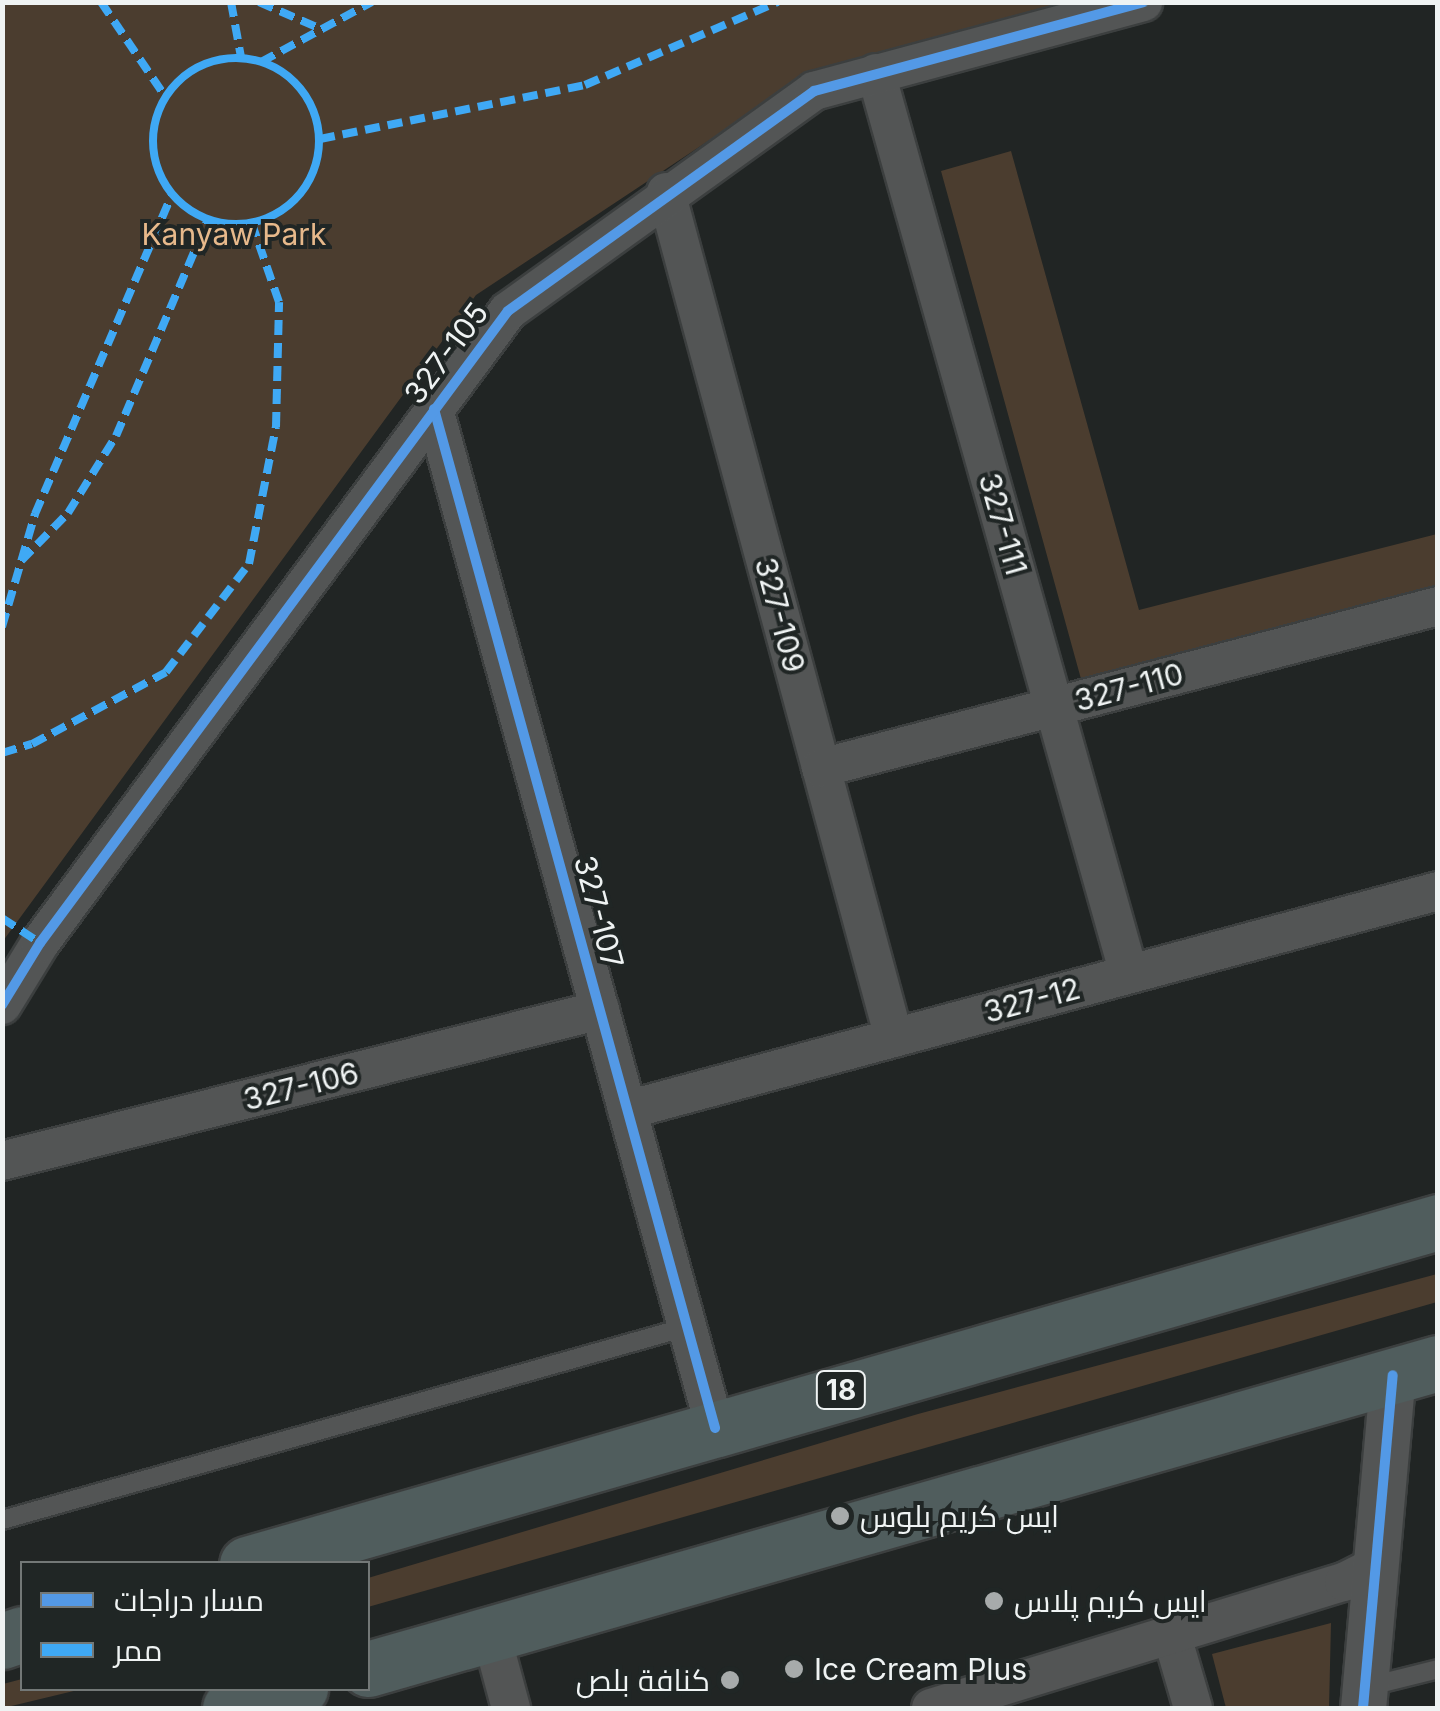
<!DOCTYPE html>
<meta charset="utf-8">
<style>
body{margin:0}
#map{position:relative;width:1440px;height:1711px;overflow:hidden;background:#212524;font-family:Inter,Cairo,sans-serif}
div>[style]{position:absolute}
.green>*{inset:0;background:#4b3d2f}
.roads{filter:drop-shadow(2px 0 #3c3f3f) drop-shadow(-2px 0 #3c3f3f) drop-shadow(0 2px #3c3f3f) drop-shadow(0 -2px #3c3f3f)}
.service>*{height:18px;margin:-9px;padding:0 9px;transform-origin:9px;border-radius:9px;background:#535555}
.minor>*{height:38px;margin:-19px;padding:0 19px;transform-origin:19px;border-radius:19px;background:#535555}
.tertiary>*{height:45px;margin:-22.5px;padding:0 22.5px;transform-origin:22.5px;border-radius:22.5px;background:#535555}
.trunk>*{height:55px;margin:-27.5px;padding:0 27.5px;transform-origin:27.5px;border-radius:27.5px;background:#505d5d}
.quiet>*{height:8px;margin-top:-4px;transform-origin:0;background:repeating-linear-gradient(90deg,#3fa9f5 0 15px,transparent 0 23px)}
.quiet>.ring{margin:-4px;padding:0;box-sizing:content-box;background:none;border:8px solid #3fa9f5;border-radius:50%}
.cycleway>*{height:10px;margin:-5px;padding:0 5px;transform-origin:5px;border-radius:5px;background:#5399e6}
.dots>*{width:28px;height:28px;translate:-50% -50%;box-sizing:border-box;border:5px solid #202625;border-radius:50%}
span{translate:-50% -50%;white-space:nowrap;text-align:center;line-height:1.15;-webkit-text-stroke:8px #202625;paint-order:stroke}
.shield-label span{padding:2px 8px;background:#202625;border:2px solid;border-radius:8px;-webkit-text-stroke-width:0}
.shield-label{font-size:28px;color:#eff3f3;font-weight:700}
.park-label{font-size:30px;color:#e7b98b}
.street-label{font-size:30px;color:#eff3f3}
.poi-label{font-size:30px;color:#eff3f3}
.left{translate:0 -50%;text-align:left}
.right{translate:-100% -50%;text-align:right}
.frame{position:absolute;inset:0;border:5px solid #eff3f3;pointer-events:none}
.legend{position:absolute;left:20px;top:1561px;width:350px;height:130px;box-sizing:border-box;background:#202625;border:2px solid #737877;margin:0;padding:12px 18px;list-style:none;font-size:30px;color:#eff3f3}
.legend li{display:flex;align-items:center;gap:20px;height:50px}
.legend b{width:50px;border:2px solid #737877}
</style>
<div id="map">
<div class="green">
<i style="clip-path:polygon(3px 3px,1065px 3px,803px 78px,476px 295px,3px 941px)"></i>
<i style="clip-path:polygon(1011px 151px,1139px 610px,1437px 534px,1437px 586px,1081px 679px,941px 171px)"></i>
<i style="clip-path:polygon(1437px 1274px,1437px 1302px,368px 1607px,368px 1578px,918px 1414px)"></i>
<i style="clip-path:polygon(1331px 1623px,1329px 1708px,1226px 1708px,1212px 1654px)"></i>
<i style="clip-path:polygon(22px 1679px,22px 1688px,82px 1689px,3px 1708px,3px 1684px)"></i>
</div>
<div class="roads">
<div class="service">
<i style="left:2px;top:1520px;width:712px;rotate:-15.74deg"></i>
<i style="left:1366px;top:1687px;width:74px;rotate:-14deg"></i>
</div>
<div class="minor">
<i style="left:876px;top:73px;width:936px;rotate:74.32deg"></i>
<i style="left:666px;top:192px;width:876px;rotate:74.92deg"></i>
<i style="left:434px;top:409px;width:1057px;rotate:74.58deg"></i>
<i style="left:821px;top:768px;width:638px;rotate:-14.71deg"></i>
<i style="left:2px;top:1005px;width:73px;rotate:-58.5deg"></i>
<i style="left:40px;top:943px;width:786px;rotate:-53.48deg"></i>
<i style="left:508px;top:311px;width:377px;rotate:-35.7deg"></i>
<i style="left:814px;top:91px;width:341px;rotate:-15.1deg"></i>
<i style="left:627px;top:1110px;width:840px;rotate:-15.11deg"></i>
<i style="left:2px;top:1161px;width:617px;rotate:-14.17deg"></i>
<i style="left:491px;top:1634px;width:77px;rotate:74.9deg"></i>
<i style="left:1172px;top:1636px;width:75px;rotate:73.7deg"></i>
<i style="left:931px;top:1708px;width:432px;rotate:-17deg"></i>
<i style="left:1344px;top:1582px;width:36px;rotate:-27deg"></i>
</div>
<div class="tertiary">
<i style="left:1363px;top:1708px;width:334px;rotate:-84.9deg"></i>
</div>
<div class="trunk">
<i style="left:247px;top:1564px;width:1239px;rotate:-16.02deg"></i>
<i style="left:2px;top:1641px;width:21px;rotate:-19deg"></i>
<i style="left:368px;top:1669px;width:1113px;rotate:-15.96deg"></i>
<i style="left:230px;top:1708px;width:73px;rotate:-15.9deg"></i>
</div>
</div>
<div class="quiet">
<i style="left:101px;top:2px;width:114px;rotate:55.8deg"></i>
<i style="left:231px;top:2px;width:56px;rotate:79.7deg"></i>
<i style="left:259px;top:2px;width:68px;rotate:23.5deg"></i>
<i class="ring" style="left:153px;top:58px;width:158px;height:158px"></i>
<i style="left:261px;top:62px;width:126px;rotate:-28.4deg"></i>
<i style="left:320px;top:139px;width:270px;rotate:-11.5deg"></i>
<i style="left:585px;top:85px;width:210px;rotate:-23.3deg"></i>
<i style="left:21px;top:561px;width:67px;rotate:-45.6deg"></i>
<i style="left:68px;top:513px;width:91px;rotate:-58.1deg"></i>
<i style="left:116px;top:436px;width:236px;rotate:-67deg"></i>
<i style="left:2px;top:627px;width:118px;rotate:-73.7deg"></i>
<i style="left:35px;top:514px;width:347px;rotate:-66.8deg"></i>
<i style="left:2px;top:753px;width:31px;rotate:-17deg"></i>
<i style="left:32px;top:744px;width:152px;rotate:-28.2deg"></i>
<i style="left:166px;top:672px;width:136px;rotate:-52.5deg"></i>
<i style="left:249px;top:564px;width:140px;rotate:-78.9deg"></i>
<i style="left:276px;top:427px;width:125px;rotate:-88.6deg"></i>
<i style="left:279px;top:302px;width:83px;rotate:-109.1deg"></i>
<i style="left:2px;top:918px;width:45px;rotate:33.3deg"></i>
</div>
<div class="cycleway">
<i style="left:434px;top:409px;width:1057px;rotate:74.58deg"></i>
<i style="left:2px;top:1005px;width:73px;rotate:-58.5deg"></i>
<i style="left:40px;top:943px;width:786px;rotate:-53.48deg"></i>
<i style="left:508px;top:311px;width:377px;rotate:-35.7deg"></i>
<i style="left:814px;top:91px;width:341px;rotate:-15.1deg"></i>
<i style="left:1363px;top:1708px;width:334px;rotate:-84.9deg"></i>
</div>
<div class="dots">
<i style="left:840px;top:1516px;background:#a7abab"></i>
<i style="left:994px;top:1601px;background:#a7abab"></i>
<i style="left:794px;top:1669px;background:#a7abab"></i>
<i style="left:730px;top:1680px;background:#a7abab"></i>
</div>
<div class="shield-label">
<span style="left:841px;top:1390px">18</span>
</div>
<div class="park-label">
<span style="left:234px;top:234px">Kanyaw Park</span>
</div>
<div class="street-label">
<span style="left:446px;top:353px;rotate:-53deg">327-105</span>
<span style="left:1003px;top:524px;rotate:74deg">327-111</span>
<span style="left:780px;top:615px;rotate:75deg">327-109</span>
<span style="left:1129px;top:687px;rotate:-15deg">327-110</span>
<span style="left:599px;top:912px;rotate:75deg">327-107</span>
<span style="left:1032px;top:1000px;rotate:-15deg">327-12</span>
<span style="left:301px;top:1086px;rotate:-14deg">327-106</span>
</div>
<div class="poi-label">
<span class="left" style="left:860px;top:1516px">ايس كريم بلوس</span>
<span class="left" style="left:1014px;top:1601px">ايس كريم پلاس</span>
<span class="left" style="left:814px;top:1669px">Ice Cream Plus</span>
<span class="right" style="left:710px;top:1680px">كنافة بلص</span>
</div>
<div class="frame"></div>
<ul class="legend">
<li><b style="height:12px;background:#5399e6"></b>مسار دراجات</li>
<li><b style="height:12px;background:#3fa9f5"></b>ممر</li>
</ul>
</div>
